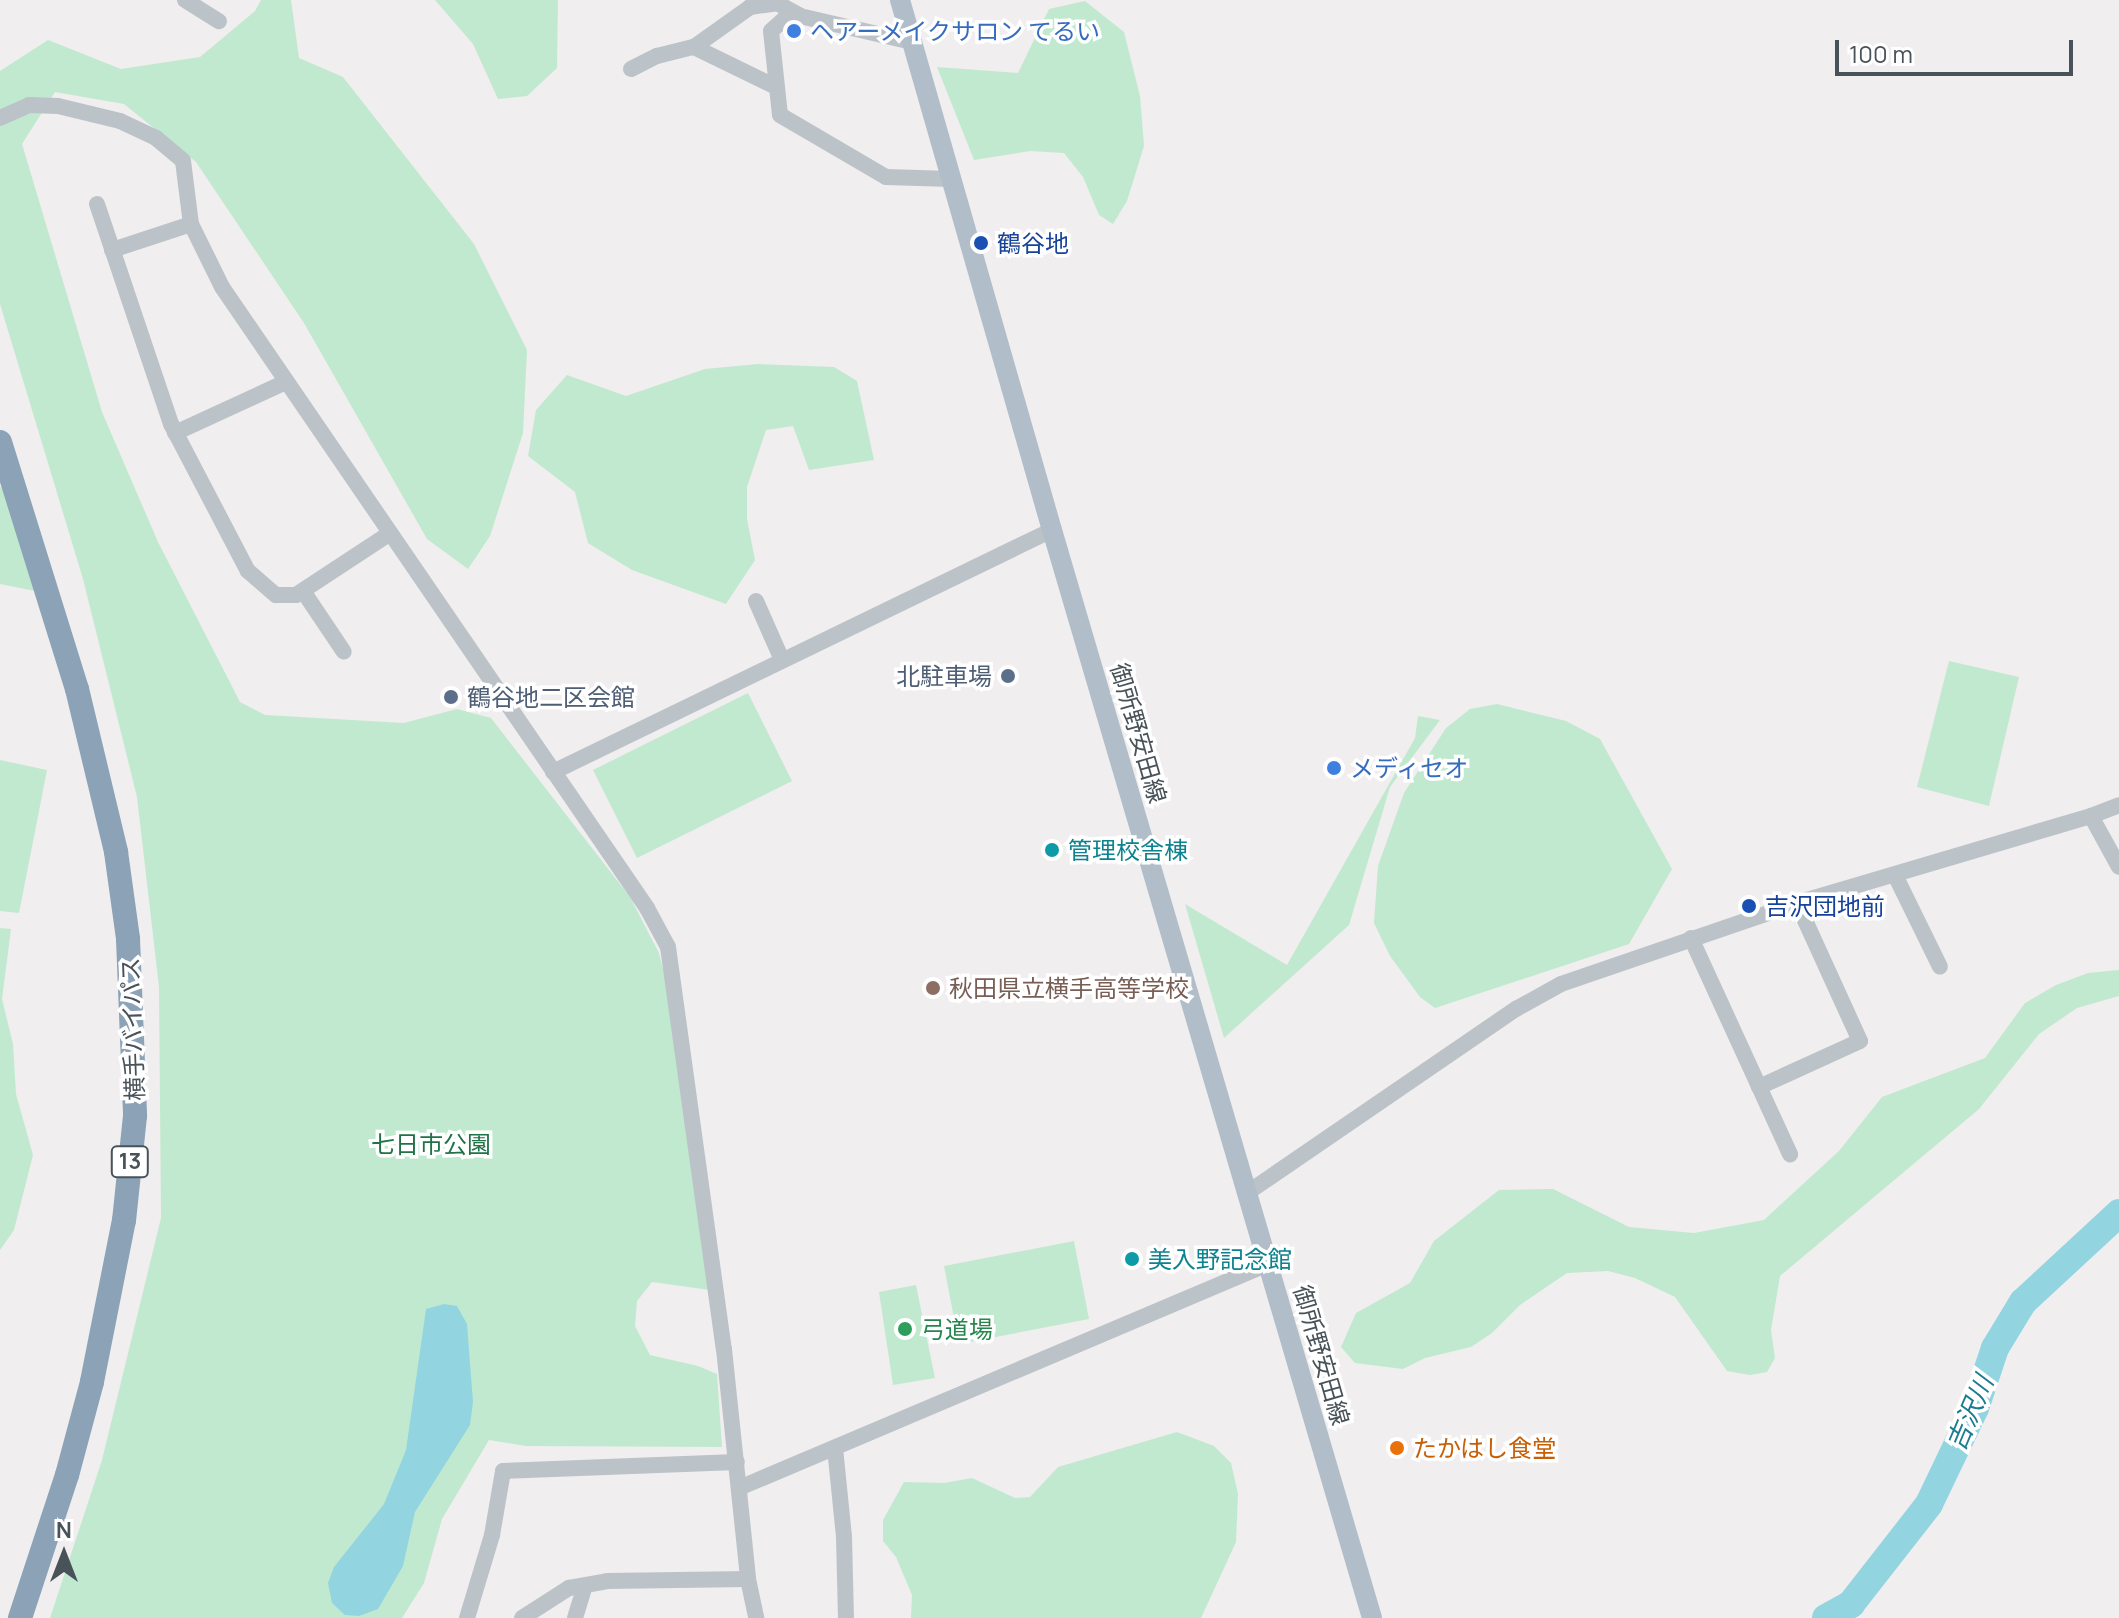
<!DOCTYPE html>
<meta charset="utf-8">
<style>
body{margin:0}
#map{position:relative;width:2119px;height:1618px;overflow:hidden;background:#f0eeee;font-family:Manrope,"Noto Sans JP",sans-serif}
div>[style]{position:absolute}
.green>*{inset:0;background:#c1e9cf}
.water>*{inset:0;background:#93d4e1}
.river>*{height:28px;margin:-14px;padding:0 14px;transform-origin:14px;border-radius:14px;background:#93d4e1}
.minor>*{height:16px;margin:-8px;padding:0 8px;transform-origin:8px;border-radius:8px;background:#bbc3c9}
.major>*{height:20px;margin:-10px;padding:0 10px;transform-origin:10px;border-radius:10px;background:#b1beca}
.highway>*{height:24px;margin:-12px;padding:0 12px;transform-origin:12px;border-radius:12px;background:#8ba2b7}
.dots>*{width:22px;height:22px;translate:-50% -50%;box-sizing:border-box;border:4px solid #fff;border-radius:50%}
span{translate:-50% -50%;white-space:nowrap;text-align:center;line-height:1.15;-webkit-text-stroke:7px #fff;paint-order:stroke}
.shield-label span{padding:2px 6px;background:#fff;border:2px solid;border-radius:6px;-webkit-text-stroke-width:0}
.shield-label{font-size:22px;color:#485259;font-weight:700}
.shop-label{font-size:24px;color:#366cbe}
.left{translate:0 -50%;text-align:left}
.transit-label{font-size:24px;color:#164399}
.service-label{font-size:24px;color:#4e5e75}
.right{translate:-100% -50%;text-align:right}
.street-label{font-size:24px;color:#485259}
.culture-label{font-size:24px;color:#0d838f}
.education-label{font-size:24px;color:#785e54}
.park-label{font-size:24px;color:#217247}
.leisure-label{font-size:24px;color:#27864d}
.food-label{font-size:24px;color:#c56008}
.water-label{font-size:26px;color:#1b7c91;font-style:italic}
.north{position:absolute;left:24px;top:1514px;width:80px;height:80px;-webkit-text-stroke:6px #fff;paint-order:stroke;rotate:0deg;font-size:22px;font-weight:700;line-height:32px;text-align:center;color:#485259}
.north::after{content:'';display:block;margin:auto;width:28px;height:36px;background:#485259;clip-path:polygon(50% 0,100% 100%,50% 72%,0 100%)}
.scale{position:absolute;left:1835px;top:40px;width:238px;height:36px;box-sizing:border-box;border:4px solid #485259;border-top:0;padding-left:10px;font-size:24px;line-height:28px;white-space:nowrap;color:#485259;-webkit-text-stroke:6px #fff;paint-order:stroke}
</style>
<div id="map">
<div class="green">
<i style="clip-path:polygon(261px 0,291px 0,299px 58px,343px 77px,474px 244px,527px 350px,523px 433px,490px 536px,468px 569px,427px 539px,304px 323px,196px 162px,124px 104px,55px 92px,22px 144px,102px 412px,158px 542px,240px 702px,265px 715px,404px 723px,457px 709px,491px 718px,630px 897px,659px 953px,669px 992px,710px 1290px,652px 1282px,637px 1301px,635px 1326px,650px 1355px,698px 1366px,717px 1374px,722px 1447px,526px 1446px,489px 1440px,442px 1519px,424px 1583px,402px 1618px,50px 1618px,102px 1460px,161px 1218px,159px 987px,137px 797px,83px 579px,0 304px,0 71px,48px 40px,121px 69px,200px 57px,255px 11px)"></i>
<i style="clip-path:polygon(435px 0,558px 0,557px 68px,527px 96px,498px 99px,473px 44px)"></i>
<i style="clip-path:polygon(1085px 1px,1124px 32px,1140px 96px,1144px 146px,1127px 201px,1113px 224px,1099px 215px,1083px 177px,1064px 153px,1030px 151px,974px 160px,937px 67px,1018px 73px,1049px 9px)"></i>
<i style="clip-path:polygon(758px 364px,834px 367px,857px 381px,874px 460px,809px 470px,793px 426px,766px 430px,747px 487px,747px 519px,755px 560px,726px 604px,632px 570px,588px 543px,575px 492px,528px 456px,536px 410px,567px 375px,626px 396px,705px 369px)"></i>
<i style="clip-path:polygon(0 487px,4px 488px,40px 592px,0 584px)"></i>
<i style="clip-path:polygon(1949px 661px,2019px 677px,1989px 806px,1917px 787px)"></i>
<i style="clip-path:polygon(748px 693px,792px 781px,637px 858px,593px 770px)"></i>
<i style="clip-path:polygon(1497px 704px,1566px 721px,1600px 739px,1672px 869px,1629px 944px,1435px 1008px,1420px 997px,1390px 956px,1374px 923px,1378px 866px,1404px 793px,1446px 728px,1470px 709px)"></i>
<i style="clip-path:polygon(1418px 716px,1440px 720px,1390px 787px,1349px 925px,1224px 1038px,1185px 904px,1287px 965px,1415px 738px)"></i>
<i style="clip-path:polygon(0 760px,47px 770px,19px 913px,0 911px)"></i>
<i style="clip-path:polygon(0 928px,11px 929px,2px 999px,13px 1044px,16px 1094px,33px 1155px,14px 1230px,0 1250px)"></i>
<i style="clip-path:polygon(2119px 970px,2119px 996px,2077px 1008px,2039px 1034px,1979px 1109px,1780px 1276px,1771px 1330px,1775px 1358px,1767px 1372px,1750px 1375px,1727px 1371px,1675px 1297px,1635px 1278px,1608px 1271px,1567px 1273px,1520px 1305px,1492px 1333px,1471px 1347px,1425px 1358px,1403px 1369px,1355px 1363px,1341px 1347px,1356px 1313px,1410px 1283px,1434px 1241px,1499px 1190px,1553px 1189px,1629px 1227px,1694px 1233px,1764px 1220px,1839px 1151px,1882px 1097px,1985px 1058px,2025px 1003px,2056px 985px,2088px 973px)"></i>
<i style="clip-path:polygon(1074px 1241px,1089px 1319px,959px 1344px,944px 1266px)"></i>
<i style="clip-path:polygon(916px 1285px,935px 1378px,893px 1385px,879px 1292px)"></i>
<i style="clip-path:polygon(1177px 1432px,1214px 1446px,1231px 1463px,1238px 1494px,1236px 1542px,1201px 1618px,911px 1618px,912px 1595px,896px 1557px,883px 1541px,883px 1520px,904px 1482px,944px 1483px,972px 1478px,1015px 1498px,1030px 1497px,1058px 1467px)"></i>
</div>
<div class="water">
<i style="clip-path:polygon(444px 1304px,457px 1306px,467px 1324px,473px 1402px,470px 1425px,415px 1512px,403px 1566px,378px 1609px,359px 1616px,345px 1615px,332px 1603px,328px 1583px,334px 1567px,384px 1504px,406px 1450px,426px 1309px)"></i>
</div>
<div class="river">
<i style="left:1826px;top:1618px;width:29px;rotate:-29deg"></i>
<i style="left:1851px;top:1604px;width:127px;rotate:-52deg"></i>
<i style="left:1929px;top:1504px;width:106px;rotate:-64.4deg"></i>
<i style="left:1975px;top:1408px;width:63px;rotate:-71.6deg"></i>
<i style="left:1995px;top:1348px;width:54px;rotate:-58.7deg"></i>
<i style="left:2023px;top:1302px;width:131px;rotate:-42.8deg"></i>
</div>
<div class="minor">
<i style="left:185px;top:0;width:40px;rotate:32deg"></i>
<i style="left:792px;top:12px;width:28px;rotate:138deg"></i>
<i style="left:771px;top:31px;width:84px;rotate:83.9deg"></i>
<i style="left:780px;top:115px;width:123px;rotate:30.3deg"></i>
<i style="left:886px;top:177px;width:65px;rotate:1.8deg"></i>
<i style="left:694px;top:47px;width:69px;rotate:-35.5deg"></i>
<i style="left:750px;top:7px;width:27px;rotate:-8deg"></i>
<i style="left:777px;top:3px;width:26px;rotate:29deg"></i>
<i style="left:800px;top:16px;width:115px;rotate:13.1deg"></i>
<i style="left:631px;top:69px;width:29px;rotate:-27deg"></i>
<i style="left:657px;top:56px;width:38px;rotate:-14deg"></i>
<i style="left:694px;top:47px;width:91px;rotate:26deg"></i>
<i style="left:0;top:118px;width:32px;rotate:-24deg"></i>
<i style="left:29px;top:105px;width:29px;rotate:2deg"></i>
<i style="left:58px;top:106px;width:64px;rotate:13.6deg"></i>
<i style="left:120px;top:121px;width:40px;rotate:25deg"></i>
<i style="left:156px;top:138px;width:35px;rotate:40deg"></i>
<i style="left:183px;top:161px;width:64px;rotate:82.8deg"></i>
<i style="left:191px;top:224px;width:70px;rotate:63.8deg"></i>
<i style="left:222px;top:287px;width:753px;rotate:55.61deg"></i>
<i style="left:647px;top:908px;width:44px;rotate:61.7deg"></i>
<i style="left:668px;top:947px;width:406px;rotate:82.1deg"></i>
<i style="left:724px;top:1349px;width:231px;rotate:84deg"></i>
<i style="left:748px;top:1579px;width:40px;rotate:78deg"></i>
<i style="left:97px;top:204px;width:232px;rotate:71.4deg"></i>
<i style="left:171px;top:424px;width:166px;rotate:62.4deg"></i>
<i style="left:248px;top:571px;width:37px;rotate:41deg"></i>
<i style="left:276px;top:595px;width:20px"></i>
<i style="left:296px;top:595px;width:111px;rotate:-33.3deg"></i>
<i style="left:112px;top:250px;width:83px;rotate:-18.2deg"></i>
<i style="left:175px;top:433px;width:122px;rotate:-24.7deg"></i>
<i style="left:303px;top:591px;width:73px;rotate:56.1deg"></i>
<i style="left:756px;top:601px;width:64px;rotate:66.2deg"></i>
<i style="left:553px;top:772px;width:555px;rotate:-25.87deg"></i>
<i style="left:2091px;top:816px;width:58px;rotate:61.2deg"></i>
<i style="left:1895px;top:875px;width:102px;rotate:63.9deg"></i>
<i style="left:1691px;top:938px;width:238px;rotate:65.4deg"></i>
<i style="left:1759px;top:1087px;width:111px;rotate:-24.5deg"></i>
<i style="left:1860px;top:1041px;width:152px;rotate:-114.5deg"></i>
<i style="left:1247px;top:1193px;width:326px;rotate:-34.4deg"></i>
<i style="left:1516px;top:1009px;width:51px;rotate:-29.1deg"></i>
<i style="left:1561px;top:984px;width:250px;rotate:-18.9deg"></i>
<i style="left:1797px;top:903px;width:307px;rotate:-16.5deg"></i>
<i style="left:2091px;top:816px;width:30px;rotate:-21deg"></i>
<i style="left:835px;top:1448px;width:89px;rotate:84.2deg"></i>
<i style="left:844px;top:1537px;width:81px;rotate:88.6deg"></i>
<i style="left:739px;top:1488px;width:574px;rotate:-22.95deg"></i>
<i style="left:467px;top:1618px;width:87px;rotate:-73.2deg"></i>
<i style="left:492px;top:1535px;width:65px;rotate:-80.2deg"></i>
<i style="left:503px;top:1471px;width:234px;rotate:-2.2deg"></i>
<i style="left:522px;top:1618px;width:56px;rotate:-32.6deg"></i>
<i style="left:569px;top:1588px;width:39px;rotate:-10deg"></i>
<i style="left:607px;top:1581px;width:141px;rotate:-0.8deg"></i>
<i style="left:575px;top:1618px;width:34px;rotate:-73deg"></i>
</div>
<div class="major">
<i style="left:900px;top:0;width:551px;rotate:74deg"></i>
<i style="left:1052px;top:530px;width:1134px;rotate:73.61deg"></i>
</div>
<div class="highway">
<i style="left:0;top:442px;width:259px;rotate:72.7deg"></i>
<i style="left:77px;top:689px;width:168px;rotate:76.5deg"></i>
<i style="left:116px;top:852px;width:88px;rotate:82.1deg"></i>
<i style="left:128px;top:939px;width:177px;rotate:87.7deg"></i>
<i style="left:135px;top:1116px;width:105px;rotate:96deg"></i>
<i style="left:124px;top:1220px;width:165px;rotate:101.2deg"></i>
<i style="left:92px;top:1382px;width:96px;rotate:105deg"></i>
<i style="left:67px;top:1475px;width:151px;rotate:108.2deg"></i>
</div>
<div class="dots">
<i style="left:794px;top:31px;background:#3f7fe0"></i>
<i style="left:981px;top:243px;background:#1a4fb4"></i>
<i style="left:1008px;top:676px;background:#5c6f8a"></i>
<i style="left:451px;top:697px;background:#5c6f8a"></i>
<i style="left:1334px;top:768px;background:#3f7fe0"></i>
<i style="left:1052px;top:850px;background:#0f9aa8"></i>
<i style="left:1749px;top:906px;background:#1a4fb4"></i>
<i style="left:933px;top:988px;background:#8d6e63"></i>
<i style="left:1132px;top:1259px;background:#0f9aa8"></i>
<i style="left:905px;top:1329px;background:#2e9e5b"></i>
<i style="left:1397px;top:1448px;background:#e8710a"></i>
</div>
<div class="shield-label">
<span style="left:130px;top:1162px">13</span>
</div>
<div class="shop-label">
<span class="left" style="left:810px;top:31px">ヘアーメイクサロン てるい</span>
<span class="left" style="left:1350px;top:768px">メディセオ</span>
</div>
<div class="transit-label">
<span class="left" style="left:997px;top:243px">鶴谷地</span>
<span class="left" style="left:1765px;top:906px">吉沢団地前</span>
</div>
<div class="service-label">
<span class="right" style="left:992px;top:676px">北駐車場</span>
<span class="left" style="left:467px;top:697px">鶴谷地二区会館</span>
</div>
<div class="street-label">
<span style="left:1139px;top:733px;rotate:74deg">御所野安田線</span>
<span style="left:132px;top:1029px;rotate:-92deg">横手バイパス</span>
<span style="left:1322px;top:1355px;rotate:74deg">御所野安田線</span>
</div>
<div class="culture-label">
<span class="left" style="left:1068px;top:850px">管理校舎棟</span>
<span class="left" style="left:1148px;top:1259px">美入野記念館</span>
</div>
<div class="education-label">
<span class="left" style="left:949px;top:988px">秋田県立横手高等学校</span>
</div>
<div class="park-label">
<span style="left:431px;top:1144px">七日市公園</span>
</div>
<div class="leisure-label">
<span class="left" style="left:921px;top:1329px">弓道場</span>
</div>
<div class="food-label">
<span class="left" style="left:1413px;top:1448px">たかはし食堂</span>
</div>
<div class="water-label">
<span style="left:1970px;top:1413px;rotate:-67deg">吉沢川</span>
</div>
<div class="north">N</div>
<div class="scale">100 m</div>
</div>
